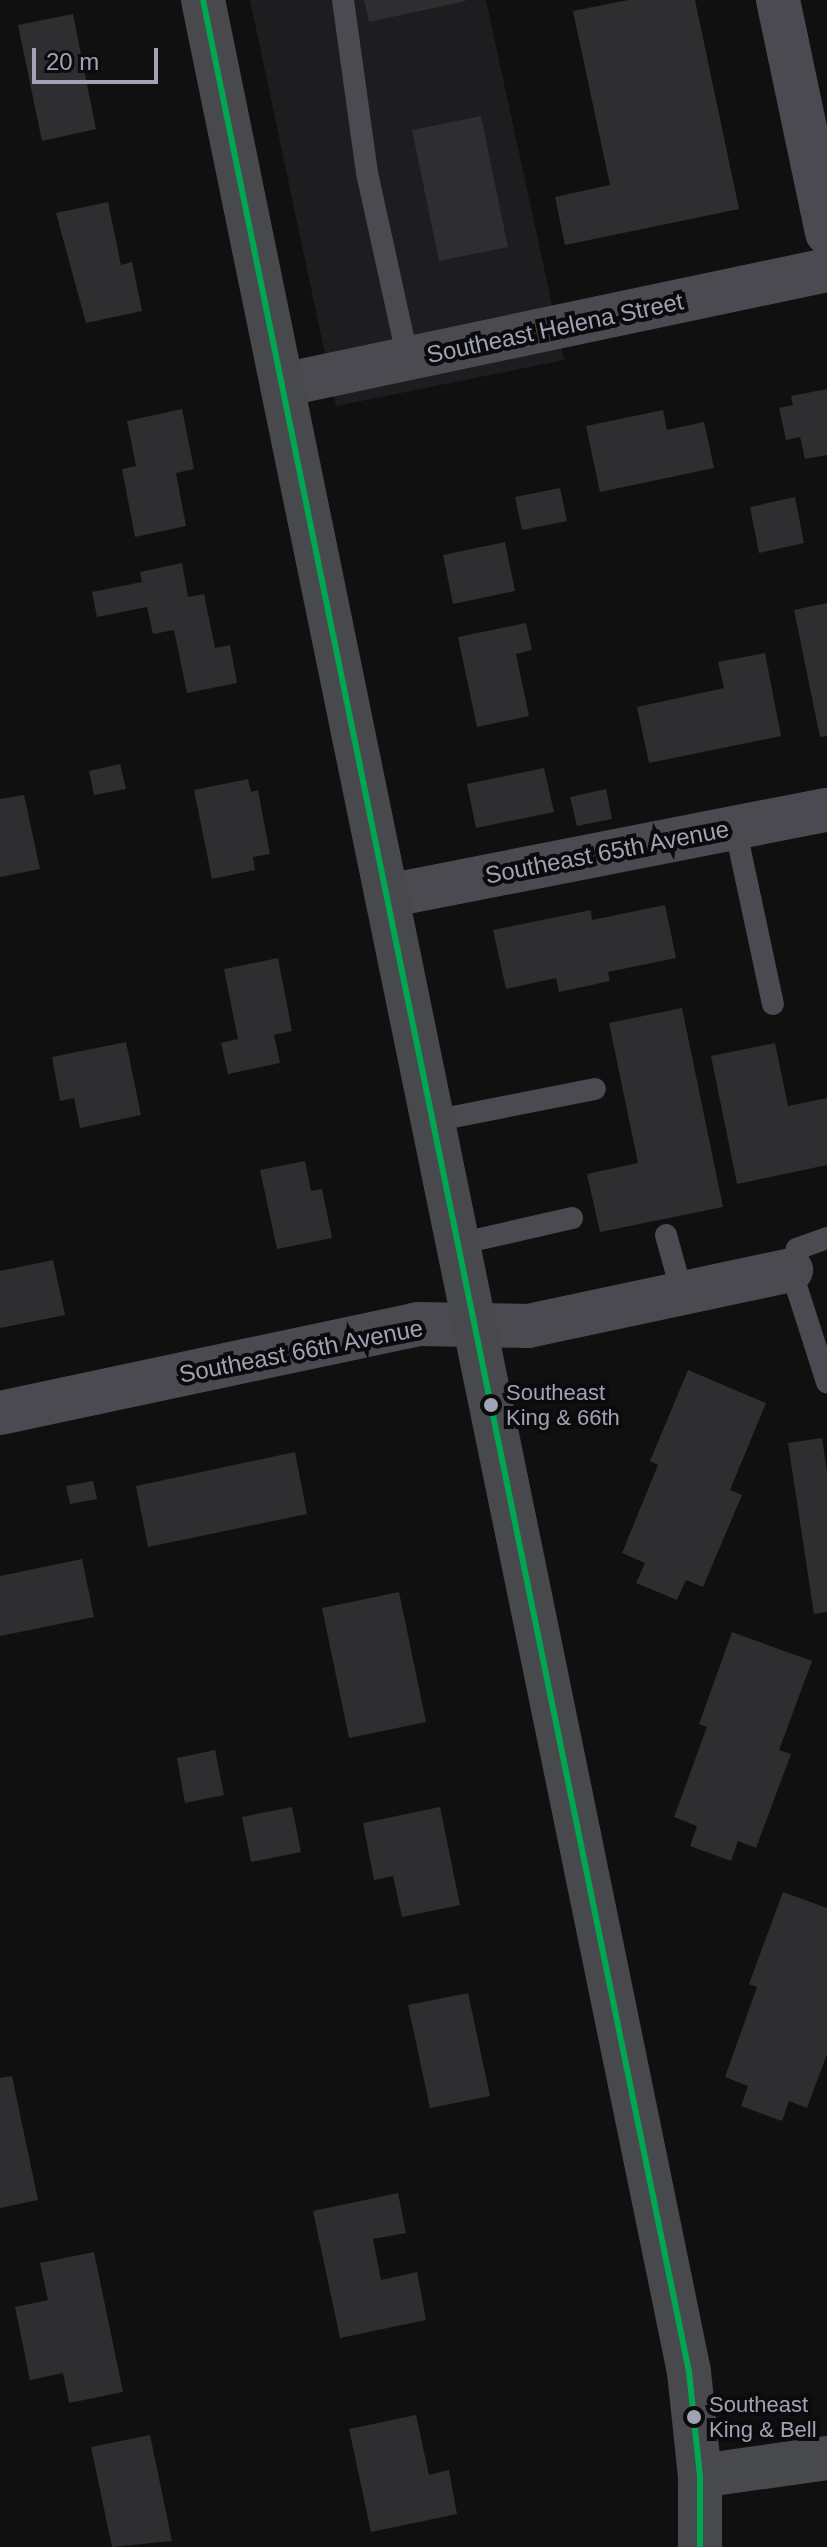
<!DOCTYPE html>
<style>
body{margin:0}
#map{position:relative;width:827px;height:2547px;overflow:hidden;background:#101010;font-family:Arial,sans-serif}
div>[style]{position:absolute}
.built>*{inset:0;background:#1d1d1f}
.building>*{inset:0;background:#2e2e30}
.lane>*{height:22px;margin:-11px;padding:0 11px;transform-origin:11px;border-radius:11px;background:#4a4a50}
.street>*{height:44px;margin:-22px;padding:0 22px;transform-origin:22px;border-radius:22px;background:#4a4a50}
.secondary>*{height:44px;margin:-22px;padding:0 22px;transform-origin:22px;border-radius:22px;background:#48494d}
.bus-1>*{height:6px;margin:-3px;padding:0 3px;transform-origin:3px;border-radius:3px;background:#00a651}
.dots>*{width:22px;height:22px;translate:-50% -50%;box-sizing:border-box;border:4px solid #0b0a0c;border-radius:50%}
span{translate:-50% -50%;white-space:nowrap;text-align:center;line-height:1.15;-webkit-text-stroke:8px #0b0a0c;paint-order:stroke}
.bus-label{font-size:22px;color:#a0a3b3}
.left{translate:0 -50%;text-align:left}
.street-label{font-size:24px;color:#a0a3b3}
.scale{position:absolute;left:32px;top:48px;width:126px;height:36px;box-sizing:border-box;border:4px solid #a0a3b3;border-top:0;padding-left:10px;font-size:24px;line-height:28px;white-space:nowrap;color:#a0a3b3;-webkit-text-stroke:6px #0b0a0c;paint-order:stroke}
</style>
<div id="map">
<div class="built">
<i style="clip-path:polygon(250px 0,486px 0,564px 360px,336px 406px)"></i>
</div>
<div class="building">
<i style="clip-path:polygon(364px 0,465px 0,466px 1px,369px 22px)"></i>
<i style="clip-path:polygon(628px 0,695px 0,739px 209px,565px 245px,555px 197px,610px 185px,573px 11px)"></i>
<i style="clip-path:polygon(73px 14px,96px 129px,42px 141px,18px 25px)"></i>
<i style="clip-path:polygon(481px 116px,508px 247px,439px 261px,412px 130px)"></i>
<i style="clip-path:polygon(108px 202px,121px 265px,132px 262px,142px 311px,86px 323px,56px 213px)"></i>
<i style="clip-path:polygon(827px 389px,827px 455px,805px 459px,800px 437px,786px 440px,779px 408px,793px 405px,791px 396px)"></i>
<i style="clip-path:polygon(182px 409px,194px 469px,176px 473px,186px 526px,135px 537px,122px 469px,136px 466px,127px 421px)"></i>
<i style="clip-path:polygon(663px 410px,667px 430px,704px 422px,714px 468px,600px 492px,586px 426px)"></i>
<i style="clip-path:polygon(560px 488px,567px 521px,522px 530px,515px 497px)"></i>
<i style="clip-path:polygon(795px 497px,804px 543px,759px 553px,750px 507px)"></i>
<i style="clip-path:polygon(505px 542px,515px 591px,453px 604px,443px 555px)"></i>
<i style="clip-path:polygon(182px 563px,188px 597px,204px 594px,215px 648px,230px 645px,237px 683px,187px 693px,174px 630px,153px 634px,147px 607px,97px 617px,92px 592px,142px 582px,140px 572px)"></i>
<i style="clip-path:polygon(827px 603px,827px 736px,820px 737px,794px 610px)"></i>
<i style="clip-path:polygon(526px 623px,532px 650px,516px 654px,529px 716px,477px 727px,458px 637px)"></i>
<i style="clip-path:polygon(765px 653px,781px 736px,649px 763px,637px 707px,724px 688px,718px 662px)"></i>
<i style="clip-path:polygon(120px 764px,126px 789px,94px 795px,89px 771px)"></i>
<i style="clip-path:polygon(544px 768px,554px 812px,476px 828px,467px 784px)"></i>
<i style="clip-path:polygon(248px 779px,251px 792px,258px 790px,270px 854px,253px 857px,255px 870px,212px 879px,194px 790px)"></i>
<i style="clip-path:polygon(606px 789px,612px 819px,577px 826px,570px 797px)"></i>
<i style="clip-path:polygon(24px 795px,40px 869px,0 877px,0 799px)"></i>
<i style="clip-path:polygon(665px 905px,676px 958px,608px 972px,610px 981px,559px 992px,556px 978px,506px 989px,493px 930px,591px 910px,592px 920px)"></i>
<i style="clip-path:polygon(278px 958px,292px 1031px,274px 1035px,280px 1063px,228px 1074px,221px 1043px,238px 1039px,224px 969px)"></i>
<i style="clip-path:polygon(682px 1008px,723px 1207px,600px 1232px,587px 1174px,638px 1163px,609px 1023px)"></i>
<i style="clip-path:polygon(126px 1042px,141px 1115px,80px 1128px,74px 1098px,60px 1101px,52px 1057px)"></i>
<i style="clip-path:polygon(775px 1043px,788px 1106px,827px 1098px,827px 1165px,737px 1184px,711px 1056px)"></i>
<i style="clip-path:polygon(305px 1161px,311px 1191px,322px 1189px,332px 1238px,277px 1249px,260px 1170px)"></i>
<i style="clip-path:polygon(53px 1260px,65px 1315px,0 1328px,0 1271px)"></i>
<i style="clip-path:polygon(688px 1370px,766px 1403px,730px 1490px,742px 1495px,703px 1587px,686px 1580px,677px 1600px,636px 1583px,645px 1563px,622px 1553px,658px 1465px,650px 1461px)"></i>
<i style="clip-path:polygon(822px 1438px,827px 1472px,827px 1612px,814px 1614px,788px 1443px)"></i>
<i style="clip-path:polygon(295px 1452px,307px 1514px,148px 1547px,136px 1486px)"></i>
<i style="clip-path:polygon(93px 1481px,97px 1499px,70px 1504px,66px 1486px)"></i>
<i style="clip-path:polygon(82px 1559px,94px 1617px,0 1636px,0 1576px)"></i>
<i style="clip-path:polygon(399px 1592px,426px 1722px,349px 1738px,322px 1608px)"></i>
<i style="clip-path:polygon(732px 1632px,812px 1661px,779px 1750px,791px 1754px,756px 1848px,738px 1841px,731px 1861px,690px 1846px,697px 1826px,674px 1817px,707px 1727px,699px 1724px)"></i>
<i style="clip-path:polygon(215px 1750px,224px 1795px,185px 1803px,177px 1758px)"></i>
<i style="clip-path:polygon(292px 1807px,301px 1852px,251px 1862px,242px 1817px)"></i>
<i style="clip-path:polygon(440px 1807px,460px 1905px,402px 1917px,393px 1876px,374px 1880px,363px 1823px)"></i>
<i style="clip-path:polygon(783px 1892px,827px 1908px,827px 2054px,807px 2108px,789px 2101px,782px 2121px,741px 2106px,748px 2086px,725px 2077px,757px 1987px,749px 1984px)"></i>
<i style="clip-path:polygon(468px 1993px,490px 2096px,430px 2108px,408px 2005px)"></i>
<i style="clip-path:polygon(12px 2076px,38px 2200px,0 2208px,0 2078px)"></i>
<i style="clip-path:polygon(398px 2193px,406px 2233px,373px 2239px,381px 2280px,417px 2272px,426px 2320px,340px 2338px,313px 2211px)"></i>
<i style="clip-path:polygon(94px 2252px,123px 2392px,69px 2403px,63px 2373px,30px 2380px,15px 2307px,48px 2300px,40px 2263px)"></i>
<i style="clip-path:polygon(416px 2415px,429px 2475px,449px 2470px,457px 2514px,371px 2532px,349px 2429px)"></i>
<i style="clip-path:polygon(150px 2435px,172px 2541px,112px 2547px,91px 2447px)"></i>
</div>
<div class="lane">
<i style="left:343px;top:0;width:175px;rotate:82.1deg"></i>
<i style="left:367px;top:173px;width:190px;rotate:77.6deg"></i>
<i style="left:735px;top:827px;width:181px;rotate:77.9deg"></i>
<i style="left:433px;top:1121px;width:165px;rotate:-11.2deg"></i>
<i style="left:666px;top:1235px;width:60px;rotate:74.6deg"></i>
<i style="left:827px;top:1238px;width:32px;rotate:160deg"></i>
<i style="left:797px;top:1249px;width:22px;rotate:106deg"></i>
<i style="left:791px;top:1270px;width:118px;rotate:72.2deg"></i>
<i style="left:458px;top:1244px;width:117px;rotate:-12.8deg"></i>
</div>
<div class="street">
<i style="left:778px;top:0;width:238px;rotate:78.1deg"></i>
<i style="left:282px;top:385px;width:557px;rotate:-11.92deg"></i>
<i style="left:387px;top:896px;width:448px;rotate:-11.1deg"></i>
<i style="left:0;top:1413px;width:426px;rotate:-12deg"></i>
<i style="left:417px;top:1324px;width:111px;rotate:1deg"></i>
<i style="left:528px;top:1326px;width:269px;rotate:-12deg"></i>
</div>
<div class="secondary">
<i style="left:203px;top:0;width:2421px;rotate:78.42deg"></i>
<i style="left:689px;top:2372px;width:105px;rotate:84deg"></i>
<i style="left:700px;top:2476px;width:71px;rotate:90deg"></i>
<i style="left:700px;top:2476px;width:128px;rotate:-8.1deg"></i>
</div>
<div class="bus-1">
<i style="left:203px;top:0;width:2421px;rotate:78.42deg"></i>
<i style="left:689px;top:2372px;width:105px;rotate:84deg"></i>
<i style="left:700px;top:2476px;width:71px;rotate:90deg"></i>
</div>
<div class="dots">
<i style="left:491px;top:1405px;background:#a0a3b3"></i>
<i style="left:694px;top:2417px;background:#a0a3b3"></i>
</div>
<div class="bus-label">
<span class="left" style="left:506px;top:1405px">Southeast<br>King &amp; 66th</span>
<span class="left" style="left:709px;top:2417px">Southeast<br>King &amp; Bell</span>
</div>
<div class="street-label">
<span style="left:555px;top:328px;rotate:-12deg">Southeast Helena Street</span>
<span style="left:607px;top:852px;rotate:-11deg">Southeast 65th Avenue</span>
<span style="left:301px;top:1351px;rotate:-11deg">Southeast 66th Avenue</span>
</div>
<div class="scale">20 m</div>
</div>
